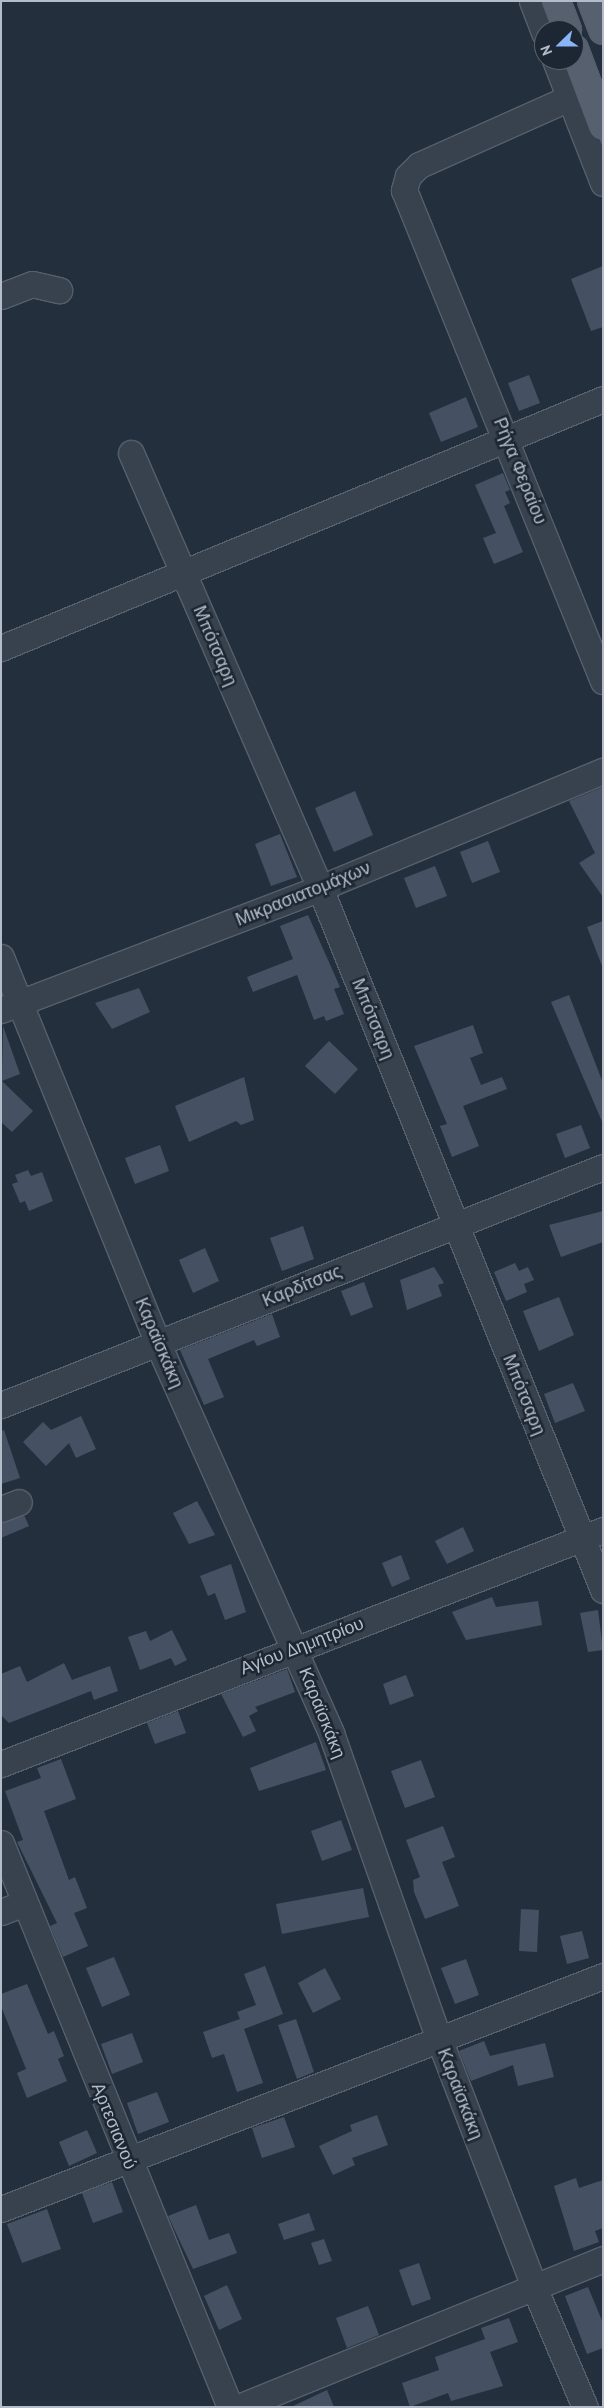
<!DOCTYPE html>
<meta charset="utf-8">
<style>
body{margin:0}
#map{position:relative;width:604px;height:2408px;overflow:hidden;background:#242f3e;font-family:"PT Sans",sans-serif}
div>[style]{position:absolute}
.building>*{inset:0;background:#455162}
.roads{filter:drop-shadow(1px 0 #565f6c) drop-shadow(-1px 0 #565f6c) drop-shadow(0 1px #565f6c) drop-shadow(0 -1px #565f6c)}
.minor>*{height:25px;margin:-12.5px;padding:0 12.5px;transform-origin:12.5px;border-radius:12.5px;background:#38414e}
.major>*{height:28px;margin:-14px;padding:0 14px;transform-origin:14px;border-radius:14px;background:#56606e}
span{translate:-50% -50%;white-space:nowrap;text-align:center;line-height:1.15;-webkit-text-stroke:5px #1d2633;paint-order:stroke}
.street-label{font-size:18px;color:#b4bcc9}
.frame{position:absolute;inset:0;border:2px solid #b4bcc9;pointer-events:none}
.north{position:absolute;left:534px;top:20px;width:50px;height:50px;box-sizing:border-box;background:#1d2633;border:1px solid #59626f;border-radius:50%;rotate:248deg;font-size:14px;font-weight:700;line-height:20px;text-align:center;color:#b4bcc9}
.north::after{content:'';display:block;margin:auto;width:18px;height:22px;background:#8ab4f8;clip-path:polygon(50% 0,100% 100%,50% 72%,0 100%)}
</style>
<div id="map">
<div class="building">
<div style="clip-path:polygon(603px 266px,603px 327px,591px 331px,571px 279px)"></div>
<div style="clip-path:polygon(529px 375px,540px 403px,519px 411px,508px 383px)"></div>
<div style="clip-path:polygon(466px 397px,478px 427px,441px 442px,429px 413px)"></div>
<div style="clip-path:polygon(503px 473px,510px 490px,505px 492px,510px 503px,504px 506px,523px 552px,494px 564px,483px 538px,496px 533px,475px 485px)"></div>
<div style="clip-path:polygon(603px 787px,603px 897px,579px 863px,595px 853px,569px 801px)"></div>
<div style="clip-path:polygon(355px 791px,373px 835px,334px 852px,315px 808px)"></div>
<div style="clip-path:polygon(280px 834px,297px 877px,271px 886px,255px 844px)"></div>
<div style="clip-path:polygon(488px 841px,500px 872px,472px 883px,460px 852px)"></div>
<div style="clip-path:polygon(435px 866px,447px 896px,416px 908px,404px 878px)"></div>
<div style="clip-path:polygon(308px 915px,340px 987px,334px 989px,344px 1014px,326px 1021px,324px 1016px,314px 1020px,297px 975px,253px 992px,247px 977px,293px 959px,280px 926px)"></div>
<div style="clip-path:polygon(603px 921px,603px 965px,602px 966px,587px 927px)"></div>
<div style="clip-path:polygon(139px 988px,150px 1012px,112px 1029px,95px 1003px)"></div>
<div style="clip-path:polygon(569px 995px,603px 1083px,603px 1124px,551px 1002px)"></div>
<div style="clip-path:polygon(473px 1025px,483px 1053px,470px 1058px,481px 1085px,502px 1077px,507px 1089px,463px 1106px,479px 1146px,452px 1157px,440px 1126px,447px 1124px,414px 1046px)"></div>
<div style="clip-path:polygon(3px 1026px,20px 1074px,2px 1081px,33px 1111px,12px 1132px,1px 1122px)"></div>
<div style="clip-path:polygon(329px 1041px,358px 1069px,335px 1094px,305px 1066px)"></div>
<div style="clip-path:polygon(244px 1077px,254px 1120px,241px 1125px,236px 1121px,189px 1142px,175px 1106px)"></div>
<div style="clip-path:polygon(581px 1125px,590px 1148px,565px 1158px,556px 1134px)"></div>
<div style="clip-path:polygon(160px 1145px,169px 1171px,135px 1184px,125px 1158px)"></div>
<div style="clip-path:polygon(28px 1170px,31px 1176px,42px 1172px,53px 1201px,29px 1211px,25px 1201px,20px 1203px,12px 1184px,18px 1182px,15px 1175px)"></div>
<div style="clip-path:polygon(603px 1211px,603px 1242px,561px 1257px,549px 1225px)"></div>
<div style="clip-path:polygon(303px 1226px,314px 1259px,282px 1271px,270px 1238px)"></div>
<div style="clip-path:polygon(205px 1248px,219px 1281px,193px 1293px,179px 1260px)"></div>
<div style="clip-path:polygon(515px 1263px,519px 1271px,528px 1267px,534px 1280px,524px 1284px,527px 1292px,506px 1301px,494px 1272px)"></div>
<div style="clip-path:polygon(434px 1267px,444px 1283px,438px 1285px,442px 1296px,407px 1310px,400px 1280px)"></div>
<div style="clip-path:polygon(364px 1282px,373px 1307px,351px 1316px,341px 1291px)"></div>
<div style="clip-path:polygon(559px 1297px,574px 1335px,539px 1351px,523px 1311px)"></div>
<div style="clip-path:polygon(272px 1314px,280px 1337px,257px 1346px,254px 1340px,208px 1359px,224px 1397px,204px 1405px,180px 1350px)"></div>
<div style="clip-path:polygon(573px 1383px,585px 1411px,555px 1423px,544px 1394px)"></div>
<div style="clip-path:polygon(81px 1416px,96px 1449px,76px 1458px,69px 1443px,46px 1466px,23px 1442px,43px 1422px,51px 1430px)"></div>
<div style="clip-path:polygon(4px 1430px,20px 1478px,1px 1484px,1px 1431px)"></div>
<div style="clip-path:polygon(197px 1501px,215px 1535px,189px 1544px,173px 1513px)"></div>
<div style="clip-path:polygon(24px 1515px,29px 1526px,1px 1538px,1px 1523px)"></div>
<div style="clip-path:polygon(463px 1527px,474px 1551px,447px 1564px,435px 1541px)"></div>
<div style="clip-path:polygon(401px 1555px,410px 1579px,392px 1587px,382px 1563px)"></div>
<div style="clip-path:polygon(231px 1564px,246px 1612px,225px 1620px,215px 1593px,208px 1596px,200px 1576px)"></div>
<div style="clip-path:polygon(492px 1597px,496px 1607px,538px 1601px,542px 1625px,466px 1640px,452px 1612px)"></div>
<div style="clip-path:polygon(598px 1610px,603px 1650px,588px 1652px,580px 1613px)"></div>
<div style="clip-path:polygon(172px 1630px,187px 1660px,175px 1666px,171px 1658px,140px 1670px,128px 1637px,146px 1631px,150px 1641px)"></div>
<div style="clip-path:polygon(64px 1663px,72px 1680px,110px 1666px,118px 1691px,94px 1700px,91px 1691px,9px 1723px,1px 1715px,1px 1674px,20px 1666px,27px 1682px)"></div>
<div style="clip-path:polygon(287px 1669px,295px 1692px,255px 1707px,258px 1711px,249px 1716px,256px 1731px,243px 1737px,221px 1694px)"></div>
<div style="clip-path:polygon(406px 1675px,414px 1696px,390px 1705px,383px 1684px)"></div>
<div style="clip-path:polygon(178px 1711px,186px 1733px,155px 1744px,147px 1723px)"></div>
<div style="clip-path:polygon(316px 1742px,326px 1770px,259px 1791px,250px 1768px)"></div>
<div style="clip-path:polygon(61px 1759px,76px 1799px,44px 1811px,69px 1880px,75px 1877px,87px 1908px,74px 1913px,88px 1946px,63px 1957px,50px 1926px,57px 1923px,17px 1842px,23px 1840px,5px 1791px,41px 1778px,37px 1768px)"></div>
<div style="clip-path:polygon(421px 1760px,435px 1797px,405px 1808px,391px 1771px)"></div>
<div style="clip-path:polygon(341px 1820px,352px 1850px,322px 1861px,311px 1831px)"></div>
<div style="clip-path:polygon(443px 1826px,455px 1857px,442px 1862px,459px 1906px,425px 1919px,414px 1892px,413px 1880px,420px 1877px,406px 1840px)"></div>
<div style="clip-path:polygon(363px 1888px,369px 1917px,282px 1934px,276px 1904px)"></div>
<div style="clip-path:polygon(521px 1909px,539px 1910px,537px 1952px,519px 1951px)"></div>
<div style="clip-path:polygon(582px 1931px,589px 1958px,567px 1964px,560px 1936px)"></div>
<div style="clip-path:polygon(114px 1957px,130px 1995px,102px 2007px,86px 1968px)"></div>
<div style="clip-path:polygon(466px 1959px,479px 1995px,455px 2004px,441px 1968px)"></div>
<div style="clip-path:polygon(265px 1966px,283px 2014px,244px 2029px,243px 2026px,263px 2083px,237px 2092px,224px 2054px,212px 2058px,203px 2032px,240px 2019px,237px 2012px,256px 2005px,244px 1974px)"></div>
<div style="clip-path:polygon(325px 1968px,341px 1999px,313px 2013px,298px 1983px)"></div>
<div style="clip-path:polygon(27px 1984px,48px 2034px,54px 2031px,64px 2056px,58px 2059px,67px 2081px,27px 2098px,17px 2073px,26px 2069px,1px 2006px,1px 1994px)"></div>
<div style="clip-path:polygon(296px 2019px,314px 2072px,297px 2079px,278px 2025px)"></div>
<div style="clip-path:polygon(132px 2033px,143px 2062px,112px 2074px,101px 2044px)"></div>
<div style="clip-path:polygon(484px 2041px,490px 2056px,545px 2043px,554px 2077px,518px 2086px,513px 2065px,471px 2081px,459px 2051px)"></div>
<div style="clip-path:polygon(157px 2092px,169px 2122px,138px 2134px,127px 2103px)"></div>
<div style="clip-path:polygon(377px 2115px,388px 2145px,352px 2158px,355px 2165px,333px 2175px,319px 2146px,352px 2131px,350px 2125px)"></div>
<div style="clip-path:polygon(284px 2117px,295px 2147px,262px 2158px,252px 2128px)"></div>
<div style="clip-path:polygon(87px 2130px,97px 2153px,69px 2166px,59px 2142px)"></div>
<div style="clip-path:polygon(576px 2178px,579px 2188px,603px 2180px,603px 2228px,595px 2231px,599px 2242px,574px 2251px,554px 2186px)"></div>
<div style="clip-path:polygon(112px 2182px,123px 2212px,93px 2223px,82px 2193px)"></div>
<div style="clip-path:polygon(196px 2205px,209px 2240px,229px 2233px,237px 2253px,193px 2269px,168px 2216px)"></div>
<div style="clip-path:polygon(47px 2209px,61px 2249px,22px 2263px,7px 2224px)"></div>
<div style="clip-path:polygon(309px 2213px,315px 2230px,284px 2240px,278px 2224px)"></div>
<div style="clip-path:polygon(324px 2239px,332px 2261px,319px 2265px,311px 2243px)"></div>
<div style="clip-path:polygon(419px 2263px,431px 2299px,412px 2306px,399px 2270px)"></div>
<div style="clip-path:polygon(227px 2285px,242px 2319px,219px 2330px,204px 2296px)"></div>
<div style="clip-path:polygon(588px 2287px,603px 2323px,603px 2348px,587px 2354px,565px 2296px)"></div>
<div style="clip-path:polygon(368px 2306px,379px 2335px,347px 2348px,336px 2318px)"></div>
<div style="clip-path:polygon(509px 2318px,518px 2342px,490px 2352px,503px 2386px,451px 2401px,448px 2393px,410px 2407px,402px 2383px,439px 2370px,435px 2357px,485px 2339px,481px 2328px)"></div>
<div style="clip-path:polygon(327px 2390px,334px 2407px,291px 2407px)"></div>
</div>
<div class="roads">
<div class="minor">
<div style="left:532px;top:1px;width:34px;rotate:69deg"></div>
<div style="left:555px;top:60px;width:132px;rotate:68.7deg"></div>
<div style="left:569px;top:98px;width:164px;rotate:155.9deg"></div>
<div style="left:419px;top:165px;width:16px;rotate:135deg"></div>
<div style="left:408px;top:176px;width:15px;rotate:106deg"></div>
<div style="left:404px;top:190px;width:530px;rotate:67.94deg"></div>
<div style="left:1px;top:296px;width:33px;rotate:-21deg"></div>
<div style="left:32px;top:284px;width:28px;rotate:13deg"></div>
<div style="left:131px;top:453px;width:474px;rotate:66.5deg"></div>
<div style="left:320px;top:888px;width:757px;rotate:68.04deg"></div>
<div style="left:1px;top:648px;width:651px;rotate:-22.47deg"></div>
<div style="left:1px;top:957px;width:418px;rotate:67.9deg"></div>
<div style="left:158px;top:1344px;width:426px;rotate:66deg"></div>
<div style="left:331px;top:1733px;width:324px;rotate:70.6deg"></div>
<div style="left:439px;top:2039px;width:266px;rotate:69deg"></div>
<div style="left:534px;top:2287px;width:130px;rotate:67deg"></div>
<div style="left:1px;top:1010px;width:342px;rotate:-20.9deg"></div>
<div style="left:320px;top:888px;width:306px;rotate:-22.5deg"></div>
<div style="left:1px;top:1405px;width:647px;rotate:-21.57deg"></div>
<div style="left:1px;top:1509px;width:19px;rotate:-21deg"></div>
<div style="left:1px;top:1764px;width:646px;rotate:-21.24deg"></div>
<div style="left:1px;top:1843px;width:609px;rotate:67.9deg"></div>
<div style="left:1px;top:1912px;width:25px;rotate:-21deg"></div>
<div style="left:1px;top:2209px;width:646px;rotate:-21.16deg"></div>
<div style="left:239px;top:2407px;width:393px;rotate:-22.1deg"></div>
</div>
<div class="major">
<div style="left:556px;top:1px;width:31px;rotate:69deg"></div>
<div style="left:592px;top:1px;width:31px;rotate:69deg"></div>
<div style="left:574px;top:49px;width:82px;rotate:69.4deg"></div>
</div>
</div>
<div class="street-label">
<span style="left:520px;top:471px;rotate:68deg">Ρήγα Φεραίου</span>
<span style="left:215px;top:646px;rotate:67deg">Μπότσαρη</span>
<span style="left:303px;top:894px;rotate:-22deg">Μικρασιατομάχων</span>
<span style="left:373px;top:1019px;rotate:68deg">Μπότσαρη</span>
<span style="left:302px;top:1286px;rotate:-22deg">Καρδίτσας</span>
<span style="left:159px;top:1343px;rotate:67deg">Καραϊσκάκη</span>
<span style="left:524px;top:1395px;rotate:68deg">Μπότσαρη</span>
<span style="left:302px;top:1646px;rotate:-21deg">Αγίου Δημητρίου</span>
<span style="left:322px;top:1713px;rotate:68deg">Καραϊσκάκη</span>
<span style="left:460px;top:2094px;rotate:69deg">Καραϊσκάκη</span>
<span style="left:114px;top:2126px;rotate:68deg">Αρτεσιανού</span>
</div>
<div class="frame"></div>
<div class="north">N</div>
</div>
